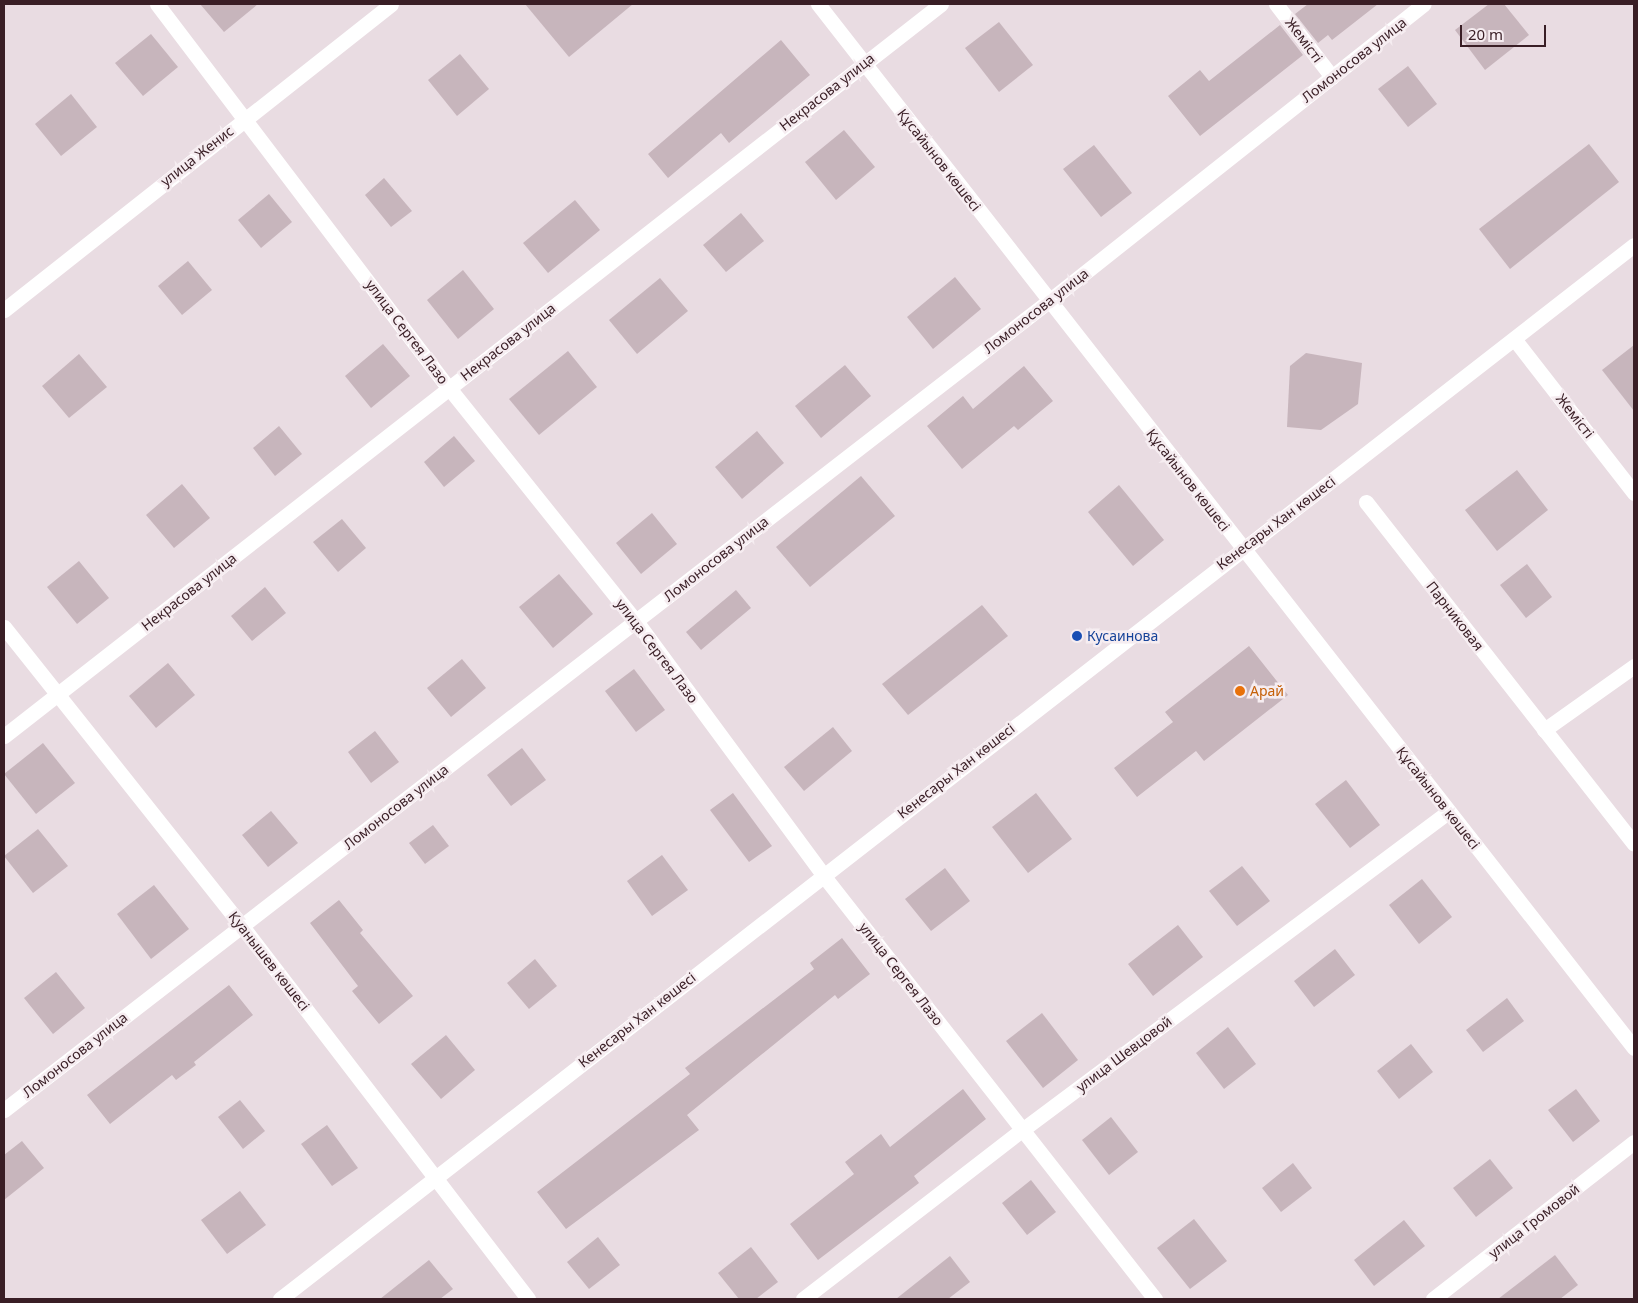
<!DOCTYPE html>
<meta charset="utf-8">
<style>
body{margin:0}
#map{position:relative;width:1638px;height:1303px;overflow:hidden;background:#e9dce2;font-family:"Noto Sans",sans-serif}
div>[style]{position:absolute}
.building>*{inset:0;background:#c7b5bc}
.lane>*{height:15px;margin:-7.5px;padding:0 7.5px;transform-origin:7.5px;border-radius:7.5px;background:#fff}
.street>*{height:15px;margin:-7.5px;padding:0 7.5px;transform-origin:7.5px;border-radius:7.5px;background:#fff}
.secondary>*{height:15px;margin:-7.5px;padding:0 7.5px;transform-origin:7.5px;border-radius:7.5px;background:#fff}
.dots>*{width:14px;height:14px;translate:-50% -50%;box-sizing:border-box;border:2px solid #f6edf1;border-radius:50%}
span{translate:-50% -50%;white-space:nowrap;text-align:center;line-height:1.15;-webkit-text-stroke:5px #f6edf1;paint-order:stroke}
.street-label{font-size:14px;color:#391e25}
.transit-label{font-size:14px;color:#164399}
.left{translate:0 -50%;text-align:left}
.food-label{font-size:14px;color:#c56008}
.frame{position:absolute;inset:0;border:5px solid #391e25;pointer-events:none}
.scale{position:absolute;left:1460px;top:25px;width:86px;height:22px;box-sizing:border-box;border:2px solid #391e25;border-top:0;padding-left:6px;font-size:15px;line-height:18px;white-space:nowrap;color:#391e25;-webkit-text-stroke:4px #f6edf1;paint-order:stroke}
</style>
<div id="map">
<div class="building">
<div style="clip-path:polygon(200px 4px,258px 4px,224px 32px)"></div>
<div style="clip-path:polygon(525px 4px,633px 4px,569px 57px)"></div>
<div style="clip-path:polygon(1308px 4px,1378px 4px,1332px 40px,1328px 35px,1318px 43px,1295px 14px)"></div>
<div style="clip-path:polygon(1489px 4px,1504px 4px,1529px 35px,1485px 70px,1455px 30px)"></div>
<div style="clip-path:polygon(999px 22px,1033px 65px,999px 92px,965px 48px)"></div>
<div style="clip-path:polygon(1280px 25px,1303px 55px,1200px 136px,1168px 96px,1200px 70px,1209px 81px)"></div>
<div style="clip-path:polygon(151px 34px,178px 67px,143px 96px,115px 63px)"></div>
<div style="clip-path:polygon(781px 40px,810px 75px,729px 143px,721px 133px,668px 178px,648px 154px)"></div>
<div style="clip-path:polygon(460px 54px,489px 89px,457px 116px,428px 80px)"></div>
<div style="clip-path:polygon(1408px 66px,1437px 104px,1408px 127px,1378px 89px)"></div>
<div style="clip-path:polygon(71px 94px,97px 127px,61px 156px,35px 124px)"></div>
<div style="clip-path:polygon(844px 130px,875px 167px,836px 200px,805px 162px)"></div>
<div style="clip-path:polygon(1589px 144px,1619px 182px,1510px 269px,1479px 229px)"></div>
<div style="clip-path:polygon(1094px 145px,1132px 193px,1101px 217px,1063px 169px)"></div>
<div style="clip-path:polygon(384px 178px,412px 211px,391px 227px,365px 195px)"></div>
<div style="clip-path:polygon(269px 194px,292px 222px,261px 248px,238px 220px)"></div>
<div style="clip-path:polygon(575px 200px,600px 230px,548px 273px,523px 243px)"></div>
<div style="clip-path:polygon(741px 213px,764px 241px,726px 272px,703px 245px)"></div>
<div style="clip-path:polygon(188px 261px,212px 290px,182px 315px,158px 286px)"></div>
<div style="clip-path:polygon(463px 270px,494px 309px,458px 339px,427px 300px)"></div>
<div style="clip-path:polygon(955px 277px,981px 309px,933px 349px,907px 317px)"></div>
<div style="clip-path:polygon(660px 278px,688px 311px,637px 354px,609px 320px)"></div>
<div style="clip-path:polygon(383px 344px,410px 376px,371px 408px,345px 376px)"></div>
<div style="clip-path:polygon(1634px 345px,1634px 411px,1602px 370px)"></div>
<div style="clip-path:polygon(568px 351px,597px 387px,539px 435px,509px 399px)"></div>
<div style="clip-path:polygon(1306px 353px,1362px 363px,1358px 404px,1321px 430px,1287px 427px,1290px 366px)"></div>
<div style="clip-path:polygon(79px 354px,107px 387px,69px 418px,42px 386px)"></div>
<div style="clip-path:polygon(845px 365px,871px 396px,821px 438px,795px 406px)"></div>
<div style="clip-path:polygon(1024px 366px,1053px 401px,1018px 430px,1014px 426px,962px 469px,927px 426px,963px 396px,973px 409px)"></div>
<div style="clip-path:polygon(279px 426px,302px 454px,275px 476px,253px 448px)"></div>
<div style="clip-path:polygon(757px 431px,784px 463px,742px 499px,715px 467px)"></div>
<div style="clip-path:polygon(454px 436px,475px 461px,444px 487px,424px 462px)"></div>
<div style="clip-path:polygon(1517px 470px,1548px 510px,1497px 551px,1465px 510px)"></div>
<div style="clip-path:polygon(861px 476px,895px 516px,810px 587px,776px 547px)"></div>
<div style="clip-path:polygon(182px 484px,210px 518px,174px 548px,146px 515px)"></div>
<div style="clip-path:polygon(1119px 485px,1164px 540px,1133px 566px,1088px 512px)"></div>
<div style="clip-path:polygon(652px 513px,677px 544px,641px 574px,616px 543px)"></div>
<div style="clip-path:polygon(342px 519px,366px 548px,338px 572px,313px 542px)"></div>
<div style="clip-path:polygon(79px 561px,109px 598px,77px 624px,47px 587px)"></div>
<div style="clip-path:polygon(1527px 564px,1552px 597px,1526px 618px,1500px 585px)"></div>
<div style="clip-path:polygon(559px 574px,593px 614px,553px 648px,519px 607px)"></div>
<div style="clip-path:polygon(265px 587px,286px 613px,252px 641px,231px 616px)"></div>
<div style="clip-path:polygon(736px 590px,751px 608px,701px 650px,686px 632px)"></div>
<div style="clip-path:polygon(982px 605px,1008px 636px,908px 715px,882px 684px)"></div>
<div style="clip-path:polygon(1249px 646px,1288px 695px,1204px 761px,1196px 751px,1137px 797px,1114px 768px,1173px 722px,1165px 712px)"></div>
<div style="clip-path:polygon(462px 659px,486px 688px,451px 717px,427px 688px)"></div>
<div style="clip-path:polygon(168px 663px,195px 695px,156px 728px,129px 696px)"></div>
<div style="clip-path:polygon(634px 669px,665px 710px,636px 732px,605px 691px)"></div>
<div style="clip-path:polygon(833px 727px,852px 751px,804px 791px,784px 767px)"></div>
<div style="clip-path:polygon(375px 731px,399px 762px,371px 783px,348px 752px)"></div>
<div style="clip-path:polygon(43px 743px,75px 783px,36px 814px,4px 774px)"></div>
<div style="clip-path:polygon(522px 748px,546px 780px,511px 806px,487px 775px)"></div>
<div style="clip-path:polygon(1346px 780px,1380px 825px,1350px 848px,1315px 804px)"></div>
<div style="clip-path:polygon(733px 793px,772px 846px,749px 862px,710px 810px)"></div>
<div style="clip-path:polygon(1036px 793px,1072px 839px,1028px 873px,992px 827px)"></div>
<div style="clip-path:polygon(271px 811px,298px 843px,268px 867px,242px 835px)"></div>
<div style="clip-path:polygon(433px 825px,449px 846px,425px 864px,409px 843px)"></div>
<div style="clip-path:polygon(38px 829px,68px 866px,33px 893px,4px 856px)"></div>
<div style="clip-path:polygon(662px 855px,688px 890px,652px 916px,627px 881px)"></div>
<div style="clip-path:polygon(1242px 866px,1270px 901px,1237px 926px,1209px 891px)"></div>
<div style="clip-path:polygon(945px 868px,970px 901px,931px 931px,905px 899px)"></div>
<div style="clip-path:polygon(1422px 879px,1452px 917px,1419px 944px,1389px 905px)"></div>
<div style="clip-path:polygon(154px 885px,189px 929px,151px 959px,117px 914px)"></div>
<div style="clip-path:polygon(339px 900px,363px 930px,360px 933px,413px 996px,379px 1024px,352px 991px,358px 986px,310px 923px)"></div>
<div style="clip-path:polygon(1178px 925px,1203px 957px,1153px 996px,1128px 964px)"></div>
<div style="clip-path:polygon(842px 938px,870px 974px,838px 999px,835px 995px,687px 1115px,699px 1130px,566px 1229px,537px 1192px,690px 1074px,685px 1068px,814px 969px,810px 963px)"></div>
<div style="clip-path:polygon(1335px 949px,1355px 975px,1314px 1007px,1294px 981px)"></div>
<div style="clip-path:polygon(535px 959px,557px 986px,529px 1009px,507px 983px)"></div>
<div style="clip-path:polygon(56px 972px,85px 1008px,53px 1034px,24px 998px)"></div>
<div style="clip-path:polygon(229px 985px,253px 1015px,194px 1062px,196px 1065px,176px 1080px,172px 1075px,110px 1124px,87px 1095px)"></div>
<div style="clip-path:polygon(1507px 998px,1524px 1021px,1483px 1052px,1466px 1030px)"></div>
<div style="clip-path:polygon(1042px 1013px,1078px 1060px,1043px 1088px,1006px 1041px)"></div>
<div style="clip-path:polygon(1228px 1027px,1256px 1064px,1224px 1089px,1196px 1053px)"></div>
<div style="clip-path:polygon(446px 1035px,475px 1070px,441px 1099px,411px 1064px)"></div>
<div style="clip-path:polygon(1411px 1044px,1433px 1072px,1399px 1099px,1377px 1071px)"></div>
<div style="clip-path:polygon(963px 1089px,986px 1119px,914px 1176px,919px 1183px,818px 1260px,790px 1224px,854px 1174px,845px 1162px,881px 1134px,890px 1147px)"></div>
<div style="clip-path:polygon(1576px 1089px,1600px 1121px,1573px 1142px,1548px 1110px)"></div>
<div style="clip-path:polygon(240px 1100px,265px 1131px,243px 1149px,218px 1117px)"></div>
<div style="clip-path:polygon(1111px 1117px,1138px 1152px,1109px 1175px,1082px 1140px)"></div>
<div style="clip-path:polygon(327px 1125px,358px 1168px,332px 1186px,301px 1144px)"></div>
<div style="clip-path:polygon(22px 1141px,44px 1168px,4px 1200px,4px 1155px)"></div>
<div style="clip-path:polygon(1490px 1159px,1513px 1188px,1476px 1217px,1453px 1188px)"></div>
<div style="clip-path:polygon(1293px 1163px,1312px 1188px,1281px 1212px,1262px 1188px)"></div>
<div style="clip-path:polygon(1031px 1180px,1056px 1212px,1027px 1235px,1002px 1203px)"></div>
<div style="clip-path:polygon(240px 1191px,266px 1225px,227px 1254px,201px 1220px)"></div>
<div style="clip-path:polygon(1194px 1219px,1227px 1261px,1190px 1289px,1157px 1248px)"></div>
<div style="clip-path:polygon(1404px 1220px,1425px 1246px,1374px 1286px,1354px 1260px)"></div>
<div style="clip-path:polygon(598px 1237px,620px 1265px,589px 1289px,567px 1262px)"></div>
<div style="clip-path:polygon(751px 1247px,778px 1282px,756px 1299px,739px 1299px,718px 1273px)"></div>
<div style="clip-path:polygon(1555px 1255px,1578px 1285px,1560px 1299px,1498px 1299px)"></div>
<div style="clip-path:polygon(950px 1256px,970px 1282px,948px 1299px,896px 1299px)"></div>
<div style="clip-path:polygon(429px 1260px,453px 1289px,440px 1299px,380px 1299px)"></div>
</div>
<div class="lane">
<div style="left:1276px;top:4px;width:92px;rotate:52.5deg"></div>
</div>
<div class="street">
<div style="left:157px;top:4px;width:482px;rotate:52.8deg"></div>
<div style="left:449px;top:388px;width:299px;rotate:51.3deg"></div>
<div style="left:636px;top:621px;width:315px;rotate:53.6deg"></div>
<div style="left:823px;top:875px;width:539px;rotate:51.94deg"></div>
<div style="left:818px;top:4px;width:1325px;rotate:51.99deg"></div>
<div style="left:4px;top:310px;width:493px;rotate:-38.3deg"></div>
<div style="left:1515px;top:340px;width:194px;rotate:52.1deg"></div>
<div style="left:1366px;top:502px;width:434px;rotate:51.9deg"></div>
<div style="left:1544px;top:730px;width:110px;rotate:-35.4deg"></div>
<div style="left:4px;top:736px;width:1189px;rotate:-38deg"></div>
<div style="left:4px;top:1110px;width:1322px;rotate:-37.75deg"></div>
<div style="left:1049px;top:301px;width:478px;rotate:-38.4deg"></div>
<div style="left:803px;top:1299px;width:277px;rotate:-37.7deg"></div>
<div style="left:1022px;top:1130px;width:532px;rotate:-36.74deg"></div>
<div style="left:1433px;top:1299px;width:255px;rotate:-38deg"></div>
</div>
<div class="secondary">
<div style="left:4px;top:627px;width:382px;rotate:51.5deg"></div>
<div style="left:242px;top:926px;width:470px;rotate:52.5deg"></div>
<div style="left:280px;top:1299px;width:1716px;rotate:-37.9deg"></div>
</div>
<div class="dots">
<div style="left:1077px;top:636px;background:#1a4fb4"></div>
<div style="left:1240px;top:691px;background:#e8710a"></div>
</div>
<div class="street-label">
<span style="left:1304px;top:40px;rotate:53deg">Жемісті</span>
<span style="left:1354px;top:60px;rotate:-38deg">Ломоносова улица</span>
<span style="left:827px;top:92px;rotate:-38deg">Некрасова улица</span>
<span style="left:197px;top:156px;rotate:-38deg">улица Женис</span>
<span style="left:939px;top:160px;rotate:52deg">Құсайынов көшесі</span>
<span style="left:1036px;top:311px;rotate:-38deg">Ломоносова улица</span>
<span style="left:407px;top:332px;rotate:53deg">улица Сергея Лазо</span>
<span style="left:508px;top:342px;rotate:-38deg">Некрасова улица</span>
<span style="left:1575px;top:416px;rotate:52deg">Жемісті</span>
<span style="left:1188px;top:480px;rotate:52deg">Құсайынов көшесі</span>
<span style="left:1276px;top:523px;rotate:-37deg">Кенесары Хан көшесі</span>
<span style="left:716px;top:559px;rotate:-38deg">Ломоносова улица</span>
<span style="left:189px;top:592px;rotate:-38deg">Некрасова улица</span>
<span style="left:1455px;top:616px;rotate:52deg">Парниковая</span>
<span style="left:657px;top:651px;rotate:53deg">улица Сергея Лазо</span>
<span style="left:956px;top:771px;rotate:-38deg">Кенесары Хан көшесі</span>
<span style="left:1438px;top:798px;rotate:52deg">Құсайынов көшесі</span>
<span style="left:396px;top:807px;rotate:-38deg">Ломоносова улица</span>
<span style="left:269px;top:961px;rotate:52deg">Қуанышев көшесі</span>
<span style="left:901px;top:974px;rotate:52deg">улица Сергея Лазо</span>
<span style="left:637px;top:1020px;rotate:-38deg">Кенесары Хан көшесі</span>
<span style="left:1124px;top:1054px;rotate:-37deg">улица Шевцовой</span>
<span style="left:75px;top:1055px;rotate:-38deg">Ломоносова улица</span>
<span style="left:1534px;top:1221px;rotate:-38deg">улица Громовой</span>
</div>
<div class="transit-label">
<span class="left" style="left:1087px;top:636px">Кусаинова</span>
</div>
<div class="food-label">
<span class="left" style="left:1250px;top:691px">Арай</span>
</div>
<div class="frame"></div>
<div class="scale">20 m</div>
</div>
